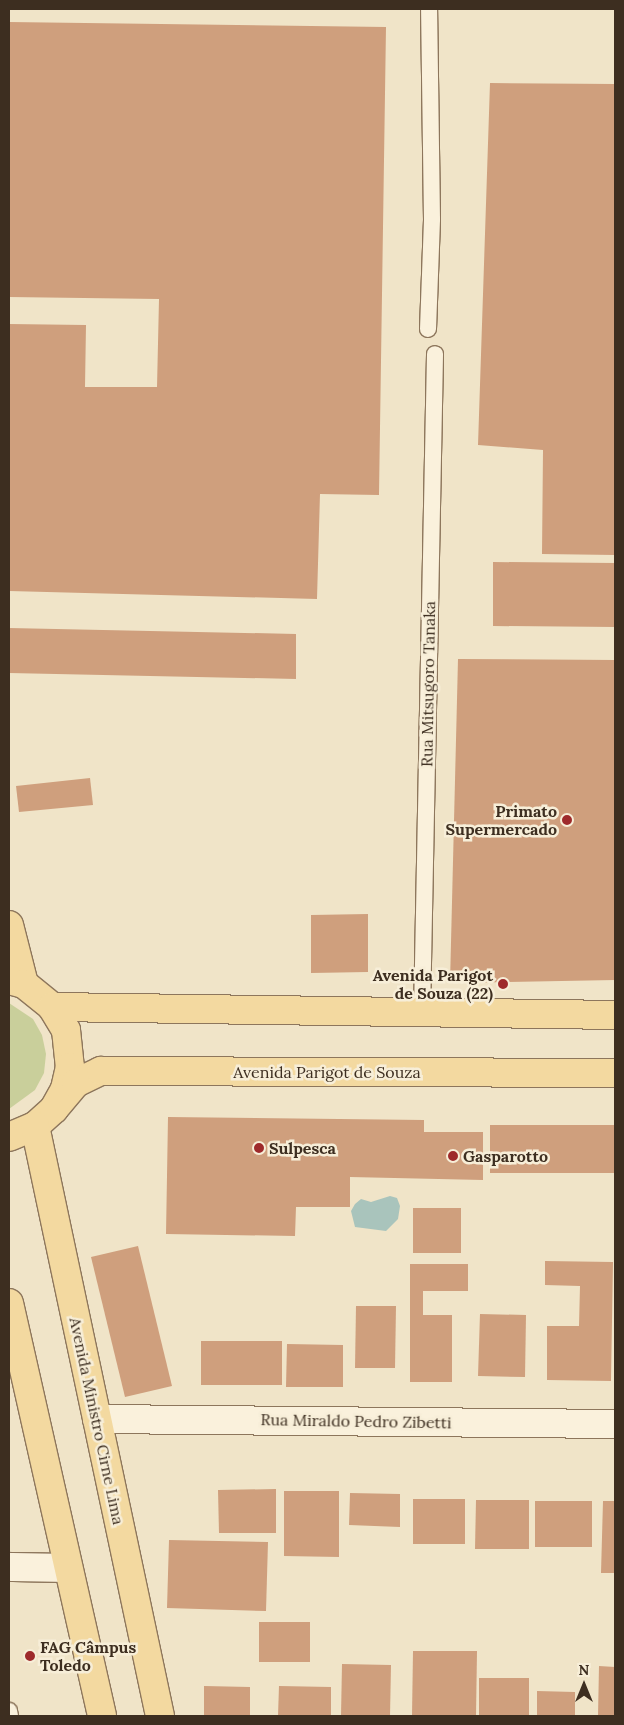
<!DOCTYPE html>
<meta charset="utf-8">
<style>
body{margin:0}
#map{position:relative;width:624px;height:1725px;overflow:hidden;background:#f0e4c8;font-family:Lora,serif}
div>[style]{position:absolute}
.green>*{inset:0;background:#c9cf9b}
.water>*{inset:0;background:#a9c4bc}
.building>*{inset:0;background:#cf9f7d}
.roads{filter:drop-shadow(1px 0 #8d765c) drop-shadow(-1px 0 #8d765c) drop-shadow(0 1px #8d765c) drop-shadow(0 -1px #8d765c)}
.service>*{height:16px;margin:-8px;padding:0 8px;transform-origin:8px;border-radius:8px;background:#faf1dc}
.minor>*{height:28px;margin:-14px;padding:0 14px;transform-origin:14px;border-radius:14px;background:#faf1dc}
.primary>*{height:28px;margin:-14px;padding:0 14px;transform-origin:14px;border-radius:14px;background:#f3d9a0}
.dots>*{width:14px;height:14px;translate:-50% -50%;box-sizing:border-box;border:2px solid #f7eed8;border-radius:50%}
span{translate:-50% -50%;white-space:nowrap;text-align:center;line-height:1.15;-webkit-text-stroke:5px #f7eed8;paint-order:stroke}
.street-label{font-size:16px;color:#3d2e20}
.poi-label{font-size:16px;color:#3d2e20;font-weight:700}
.right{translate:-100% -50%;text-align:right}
.left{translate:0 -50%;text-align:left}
.frame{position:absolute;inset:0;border:10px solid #3d2e20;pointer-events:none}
.north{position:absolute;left:559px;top:1660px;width:50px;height:50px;-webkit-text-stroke:4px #f7eed8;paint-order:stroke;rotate:0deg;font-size:14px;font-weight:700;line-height:20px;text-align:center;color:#3d2e20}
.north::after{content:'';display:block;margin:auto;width:18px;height:22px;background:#3d2e20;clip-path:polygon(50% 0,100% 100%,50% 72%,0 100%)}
</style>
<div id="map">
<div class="green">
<div style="clip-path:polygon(9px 1003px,33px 1019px,42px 1035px,46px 1054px,44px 1073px,35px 1090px,9px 1109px)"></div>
</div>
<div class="water">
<div style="clip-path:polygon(390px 1196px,397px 1198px,400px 1206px,398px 1219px,386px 1231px,355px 1227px,351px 1211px,355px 1204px,361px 1199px,371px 1202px)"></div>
</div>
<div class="building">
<div style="clip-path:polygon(9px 22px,386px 27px,379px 495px,320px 494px,317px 599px,9px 591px,9px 324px,86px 325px,85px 387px,157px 387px,159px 299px,9px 297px)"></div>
<div style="clip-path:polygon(490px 83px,615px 84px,615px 555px,542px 554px,543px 450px,478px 445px)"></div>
<div style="clip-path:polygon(493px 562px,615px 563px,615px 627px,493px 626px)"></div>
<div style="clip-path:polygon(9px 628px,296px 634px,296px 679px,9px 673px)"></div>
<div style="clip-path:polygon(458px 659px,615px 660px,615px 980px,450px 983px)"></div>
<div style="clip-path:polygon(90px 778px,93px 805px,19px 812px,16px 786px)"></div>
<div style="clip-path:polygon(368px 914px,368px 972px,311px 973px,311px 915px)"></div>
<div style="clip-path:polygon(168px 1117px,424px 1120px,424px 1132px,483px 1132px,483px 1180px,350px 1177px,350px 1207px,296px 1207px,295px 1236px,166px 1234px)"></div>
<div style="clip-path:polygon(490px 1125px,615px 1125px,615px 1173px,490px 1173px)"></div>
<div style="clip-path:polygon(413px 1208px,461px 1208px,461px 1253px,413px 1253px)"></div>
<div style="clip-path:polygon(138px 1246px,172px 1386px,125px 1397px,91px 1257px)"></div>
<div style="clip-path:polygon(545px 1261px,613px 1262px,611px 1381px,547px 1380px,547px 1326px,579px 1326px,580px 1286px,545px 1285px)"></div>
<div style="clip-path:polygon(410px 1264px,468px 1264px,468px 1291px,423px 1291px,423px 1315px,452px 1315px,452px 1382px,410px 1382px)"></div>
<div style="clip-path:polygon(356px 1306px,396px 1306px,395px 1368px,355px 1368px)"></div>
<div style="clip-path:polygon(480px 1314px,526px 1315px,525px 1377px,478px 1376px)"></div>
<div style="clip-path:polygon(201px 1341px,282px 1341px,282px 1385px,201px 1385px)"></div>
<div style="clip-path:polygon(287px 1344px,343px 1345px,343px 1387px,286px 1387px)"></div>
<div style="clip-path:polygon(276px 1489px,276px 1533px,219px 1533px,218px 1490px)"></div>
<div style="clip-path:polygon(284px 1491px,339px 1491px,339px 1557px,284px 1556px)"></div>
<div style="clip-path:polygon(350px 1493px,400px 1494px,400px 1527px,349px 1525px)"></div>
<div style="clip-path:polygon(413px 1499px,465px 1499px,465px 1544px,413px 1544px)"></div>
<div style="clip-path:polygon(476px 1500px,529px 1500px,529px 1549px,475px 1549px)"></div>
<div style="clip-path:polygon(535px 1501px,592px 1501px,592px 1547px,535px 1547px)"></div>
<div style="clip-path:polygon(603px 1501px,615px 1501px,615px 1573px,601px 1573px)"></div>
<div style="clip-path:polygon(169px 1540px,268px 1542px,266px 1611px,167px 1608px)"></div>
<div style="clip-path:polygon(259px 1622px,310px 1622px,310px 1662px,259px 1662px)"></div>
<div style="clip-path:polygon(413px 1651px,477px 1651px,476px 1716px,412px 1716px)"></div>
<div style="clip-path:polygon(342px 1664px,391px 1665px,390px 1716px,341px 1716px)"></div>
<div style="clip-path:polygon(599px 1666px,615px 1667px,615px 1716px,598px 1716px)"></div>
<div style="clip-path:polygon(479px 1678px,529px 1678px,529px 1716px,479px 1716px)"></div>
<div style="clip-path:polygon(204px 1686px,250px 1687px,250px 1716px,204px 1716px)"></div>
<div style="clip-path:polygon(279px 1686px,331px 1687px,331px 1716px,278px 1716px)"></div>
<div style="clip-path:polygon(537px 1691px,575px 1692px,575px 1716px,537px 1716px)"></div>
</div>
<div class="roads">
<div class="service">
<div style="left:428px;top:329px;width:110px;rotate:-87.9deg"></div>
<div style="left:432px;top:219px;width:210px;rotate:-90.8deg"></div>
<div style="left:422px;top:1014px;width:660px;rotate:-88.87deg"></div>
<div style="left:9px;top:1711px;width:5px;rotate:79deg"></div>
</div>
<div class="minor">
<div style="left:97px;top:1419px;width:518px;rotate:0.55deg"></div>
<div style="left:9px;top:1567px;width:59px;rotate:1deg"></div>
</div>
<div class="primary">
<div style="left:9px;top:925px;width:61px;rotate:75.7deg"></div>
<div style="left:9px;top:980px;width:16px;rotate:15deg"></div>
<div style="left:24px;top:984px;width:36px;rotate:39deg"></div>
<div style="left:52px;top:1007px;width:27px;rotate:59deg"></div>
<div style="left:66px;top:1030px;width:37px;rotate:84deg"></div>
<div style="left:70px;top:1067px;width:23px;rotate:103deg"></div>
<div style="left:65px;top:1089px;width:23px;rotate:119deg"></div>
<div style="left:54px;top:1109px;width:25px;rotate:138deg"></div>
<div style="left:35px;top:1126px;width:28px;rotate:157deg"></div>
<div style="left:52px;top:1007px;width:563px;rotate:0.81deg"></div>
<div style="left:54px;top:1109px;width:34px;rotate:-50deg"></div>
<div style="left:76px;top:1083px;width:28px;rotate:-26deg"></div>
<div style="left:101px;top:1071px;width:514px;rotate:0.22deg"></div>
<div style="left:35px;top:1126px;width:603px;rotate:78.04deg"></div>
<div style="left:9px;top:1303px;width:423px;rotate:77.3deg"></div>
</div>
</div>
<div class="dots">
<div style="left:567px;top:820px;background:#9e2a2b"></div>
<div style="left:503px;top:984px;background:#9e2a2b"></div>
<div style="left:259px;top:1148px;background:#9e2a2b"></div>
<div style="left:453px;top:1156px;background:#9e2a2b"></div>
<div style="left:30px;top:1656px;background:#9e2a2b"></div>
</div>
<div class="street-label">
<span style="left:428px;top:684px;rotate:-89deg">Rua Mitsugoro Tanaka</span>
<span style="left:327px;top:1072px">Avenida Parigot de Souza</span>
<span style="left:97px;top:1421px;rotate:78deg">Avenida Ministro Cirne Lima</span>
<span style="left:356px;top:1421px;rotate:1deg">Rua Miraldo Pedro Zibetti</span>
</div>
<div class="poi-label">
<span class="right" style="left:557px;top:820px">Primato<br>Supermercado</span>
<span class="right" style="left:493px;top:984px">Avenida Parigot<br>de Souza (22)</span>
<span class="left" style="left:269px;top:1148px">Sulpesca</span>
<span class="left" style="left:463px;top:1156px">Gasparotto</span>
<span class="left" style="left:40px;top:1656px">FAG Câmpus<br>Toledo</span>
</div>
<div class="frame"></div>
<div class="north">N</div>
</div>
